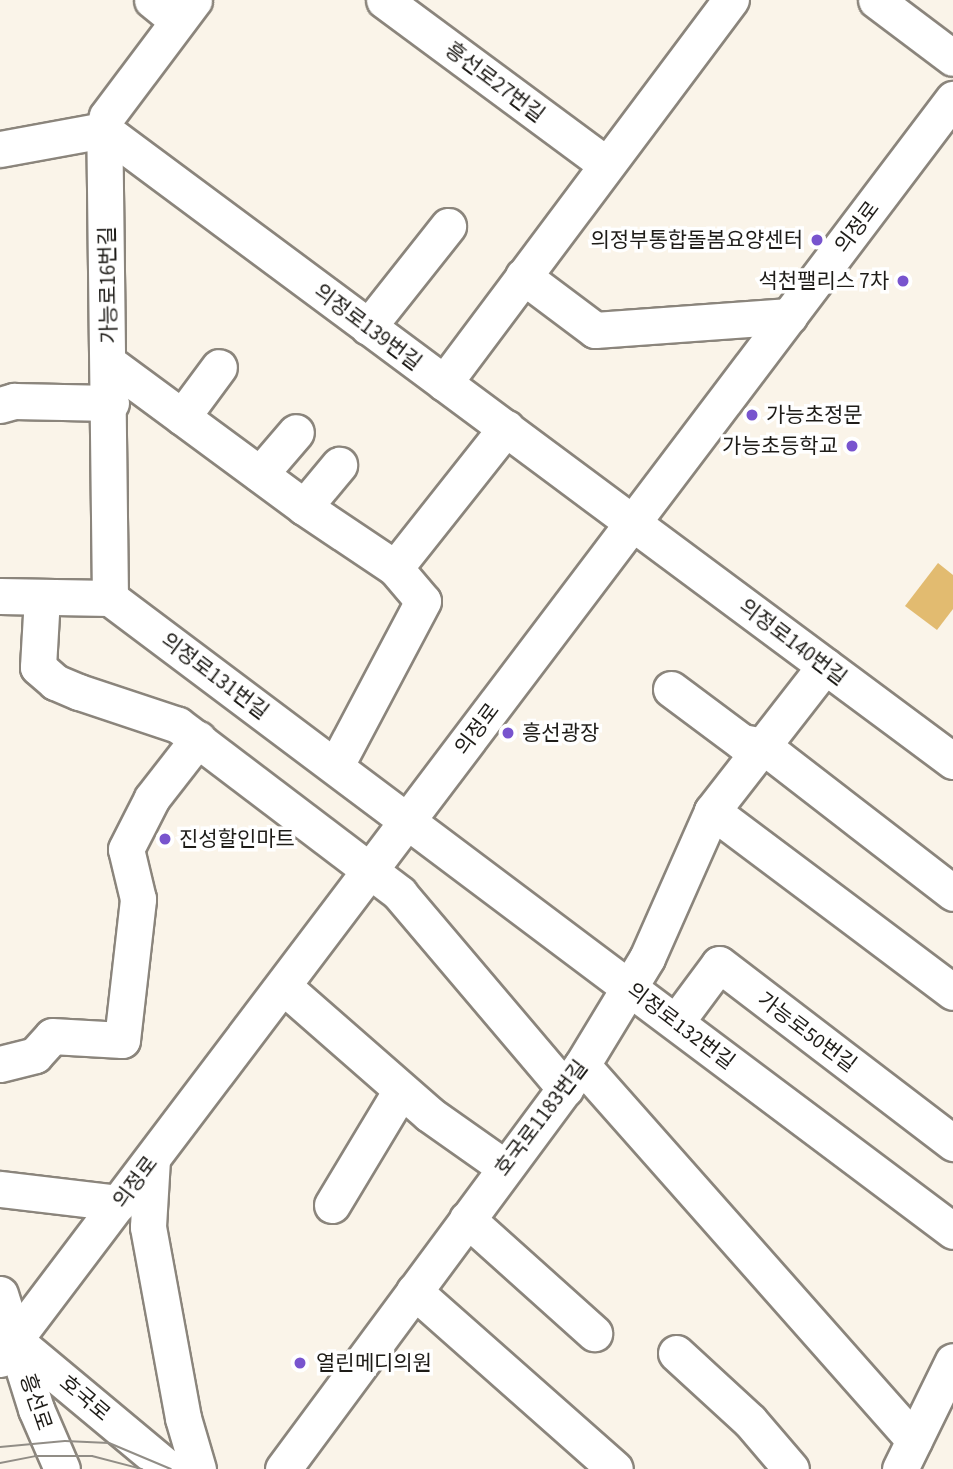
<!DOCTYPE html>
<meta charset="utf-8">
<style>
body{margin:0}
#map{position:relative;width:953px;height:1469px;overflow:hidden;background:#faf4e9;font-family:"Source Sans 3","Noto Sans KR",sans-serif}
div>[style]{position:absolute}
.green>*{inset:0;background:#e2bb70}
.roads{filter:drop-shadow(2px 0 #8b857c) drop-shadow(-2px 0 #8b857c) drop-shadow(0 2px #8b857c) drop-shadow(0 -2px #8b857c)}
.minor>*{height:35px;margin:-17.5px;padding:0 17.5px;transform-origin:17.5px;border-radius:17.5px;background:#fff}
.tram>*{height:2px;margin:-1px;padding:0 1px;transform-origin:1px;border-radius:1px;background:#918d86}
.dots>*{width:19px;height:19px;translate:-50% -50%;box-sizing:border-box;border:4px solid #fff;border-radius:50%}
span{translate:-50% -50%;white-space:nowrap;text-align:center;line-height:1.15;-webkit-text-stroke:7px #fff;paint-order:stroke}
.street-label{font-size:21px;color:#1e1c18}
.poi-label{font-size:21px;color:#1e1c18}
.right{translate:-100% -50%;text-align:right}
.left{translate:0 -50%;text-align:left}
</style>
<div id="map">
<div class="green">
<div style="clip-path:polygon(938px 563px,953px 575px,953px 609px,937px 630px,905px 606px)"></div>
</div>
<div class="roads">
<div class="minor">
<div style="left:152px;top:0;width:33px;rotate:39deg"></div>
<div style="left:384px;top:0;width:276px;rotate:36.5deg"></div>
<div style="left:876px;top:0;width:96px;rotate:37deg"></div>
<div style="left:0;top:149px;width:106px;rotate:-10.4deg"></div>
<div style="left:104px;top:130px;width:1058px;rotate:36.62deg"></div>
<div style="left:523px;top:276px;width:90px;rotate:36.9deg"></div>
<div style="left:595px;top:330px;width:195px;rotate:-4.1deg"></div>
<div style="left:368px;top:327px;width:129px;rotate:-51.6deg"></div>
<div style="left:109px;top:363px;width:242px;rotate:36.4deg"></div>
<div style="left:304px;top:507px;width:110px;rotate:33.8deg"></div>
<div style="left:395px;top:568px;width:43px;rotate:49.7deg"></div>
<div style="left:423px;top:601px;width:186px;rotate:117.9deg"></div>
<div style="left:444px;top:383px;width:479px;rotate:-53.2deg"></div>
<div style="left:0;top:405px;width:15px;rotate:-16deg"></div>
<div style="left:14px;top:401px;width:97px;rotate:1.2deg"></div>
<div style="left:182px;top:417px;width:62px;rotate:-53.5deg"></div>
<div style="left:260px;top:474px;width:55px;rotate:-49.4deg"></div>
<div style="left:304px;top:507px;width:55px;rotate:-50.2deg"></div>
<div style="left:395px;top:568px;width:179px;rotate:-51.6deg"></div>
<div style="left:0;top:596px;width:110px;rotate:1deg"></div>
<div style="left:110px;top:598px;width:1054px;rotate:36.9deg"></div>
<div style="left:42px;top:597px;width:70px;rotate:93.3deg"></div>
<div style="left:38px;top:667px;width:23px;rotate:41deg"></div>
<div style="left:55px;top:682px;width:26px;rotate:23deg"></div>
<div style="left:79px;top:692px;width:104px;rotate:18.4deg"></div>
<div style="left:178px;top:725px;width:278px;rotate:37.2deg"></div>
<div style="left:399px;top:893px;width:257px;rotate:49.7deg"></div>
<div style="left:110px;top:598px;width:468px;rotate:-90.7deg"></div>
<div style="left:104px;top:130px;width:14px;rotate:-78deg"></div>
<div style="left:107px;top:116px;width:145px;rotate:-53.1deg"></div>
<div style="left:671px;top:689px;width:89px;rotate:36.7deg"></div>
<div style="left:742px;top:742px;width:21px;rotate:11deg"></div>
<div style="left:763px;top:746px;width:240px;rotate:37.7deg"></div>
<div style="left:712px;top:811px;width:301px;rotate:36.9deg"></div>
<div style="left:283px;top:986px;width:194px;rotate:41.2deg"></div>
<div style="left:429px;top:1114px;width:92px;rotate:35.2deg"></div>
<div style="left:676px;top:1022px;width:72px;rotate:-53.4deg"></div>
<div style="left:719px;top:964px;width:295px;rotate:37.4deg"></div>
<div style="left:0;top:1064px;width:36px;rotate:-14deg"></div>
<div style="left:35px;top:1055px;width:25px;rotate:-48deg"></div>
<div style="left:52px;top:1036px;width:70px;rotate:3.3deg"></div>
<div style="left:122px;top:1040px;width:142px;rotate:-83.5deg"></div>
<div style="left:138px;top:899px;width:51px;rotate:-103.5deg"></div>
<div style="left:126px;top:849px;width:57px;rotate:-63deg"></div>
<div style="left:152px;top:798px;width:75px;rotate:-52.1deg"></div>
<div style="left:582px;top:1065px;width:501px;rotate:48.48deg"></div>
<div style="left:152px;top:1159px;width:68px;rotate:93.4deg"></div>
<div style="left:148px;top:1227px;width:194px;rotate:79.6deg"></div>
<div style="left:183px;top:1418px;width:53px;rotate:73.6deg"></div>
<div style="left:0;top:1189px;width:120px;rotate:6.7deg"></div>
<div style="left:332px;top:1205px;width:134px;rotate:-59deg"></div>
<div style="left:467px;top:1219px;width:171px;rotate:41.9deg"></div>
<div style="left:414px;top:1291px;width:268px;rotate:41.5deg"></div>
<div style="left:0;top:1294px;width:121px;rotate:72.6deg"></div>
<div style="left:36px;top:1409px;width:65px;rotate:66.6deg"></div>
<div style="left:0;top:1328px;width:220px;rotate:39.8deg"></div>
<div style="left:676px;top:1353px;width:100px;rotate:42.6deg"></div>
<div style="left:750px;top:1421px;width:63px;rotate:49.5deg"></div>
<div style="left:0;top:1359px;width:1580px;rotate:-52.9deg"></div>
<div style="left:283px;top:1469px;width:503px;rotate:-53.49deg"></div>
<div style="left:582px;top:1065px;width:125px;rotate:-58.7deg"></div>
<div style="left:647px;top:958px;width:161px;rotate:-66.1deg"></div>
<div style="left:712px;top:811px;width:184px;rotate:-52.1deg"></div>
<div style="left:900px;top:1469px;width:120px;rotate:-63.9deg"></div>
</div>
</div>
<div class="tram">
<div style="left:0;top:1447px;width:65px;rotate:-5.3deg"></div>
<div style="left:65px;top:1441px;width:44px;rotate:2.6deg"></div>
<div style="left:109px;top:1443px;width:67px;rotate:22.8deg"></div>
<div style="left:0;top:1463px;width:36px;rotate:-11deg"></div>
<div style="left:35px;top:1456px;width:57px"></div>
<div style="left:92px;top:1456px;width:52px;rotate:14.6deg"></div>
</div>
<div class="dots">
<div style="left:817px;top:240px;background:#7854ce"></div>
<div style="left:903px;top:281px;background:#7854ce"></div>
<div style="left:752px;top:415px;background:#7854ce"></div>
<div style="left:852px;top:446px;background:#7854ce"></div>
<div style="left:508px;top:733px;background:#7854ce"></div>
<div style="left:165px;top:839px;background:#7854ce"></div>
<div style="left:300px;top:1363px;background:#7854ce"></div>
</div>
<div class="street-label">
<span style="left:495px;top:82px;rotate:37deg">흥선로27번길</span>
<span style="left:857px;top:227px;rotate:-53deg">의정로</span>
<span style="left:108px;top:285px;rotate:-91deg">가능로16번길</span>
<span style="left:368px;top:327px;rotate:37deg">의정로139번길</span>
<span style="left:793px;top:642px;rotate:37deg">의정로140번길</span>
<span style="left:215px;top:676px;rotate:37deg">의정로131번길</span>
<span style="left:477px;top:729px;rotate:-53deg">의정로</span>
<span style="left:681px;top:1026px;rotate:37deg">의정로132번길</span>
<span style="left:807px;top:1032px;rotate:37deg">가능로50번길</span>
<span style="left:541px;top:1118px;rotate:-53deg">호국로1183번길</span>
<span style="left:135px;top:1182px;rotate:-53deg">의정로</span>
<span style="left:85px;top:1398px;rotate:40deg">호국로</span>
<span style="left:36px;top:1402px;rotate:71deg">흥선로</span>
</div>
<div class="poi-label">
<span class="right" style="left:803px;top:240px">의정부통합돌봄요양센터</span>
<span class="right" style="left:889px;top:281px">석천팰리스 7차</span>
<span class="left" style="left:766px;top:415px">가능초정문</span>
<span class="right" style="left:838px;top:446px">가능초등학교</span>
<span class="left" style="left:522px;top:733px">흥선광장</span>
<span class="left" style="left:179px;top:839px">진성할인마트</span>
<span class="left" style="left:316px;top:1363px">열린메디의원</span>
</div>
</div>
